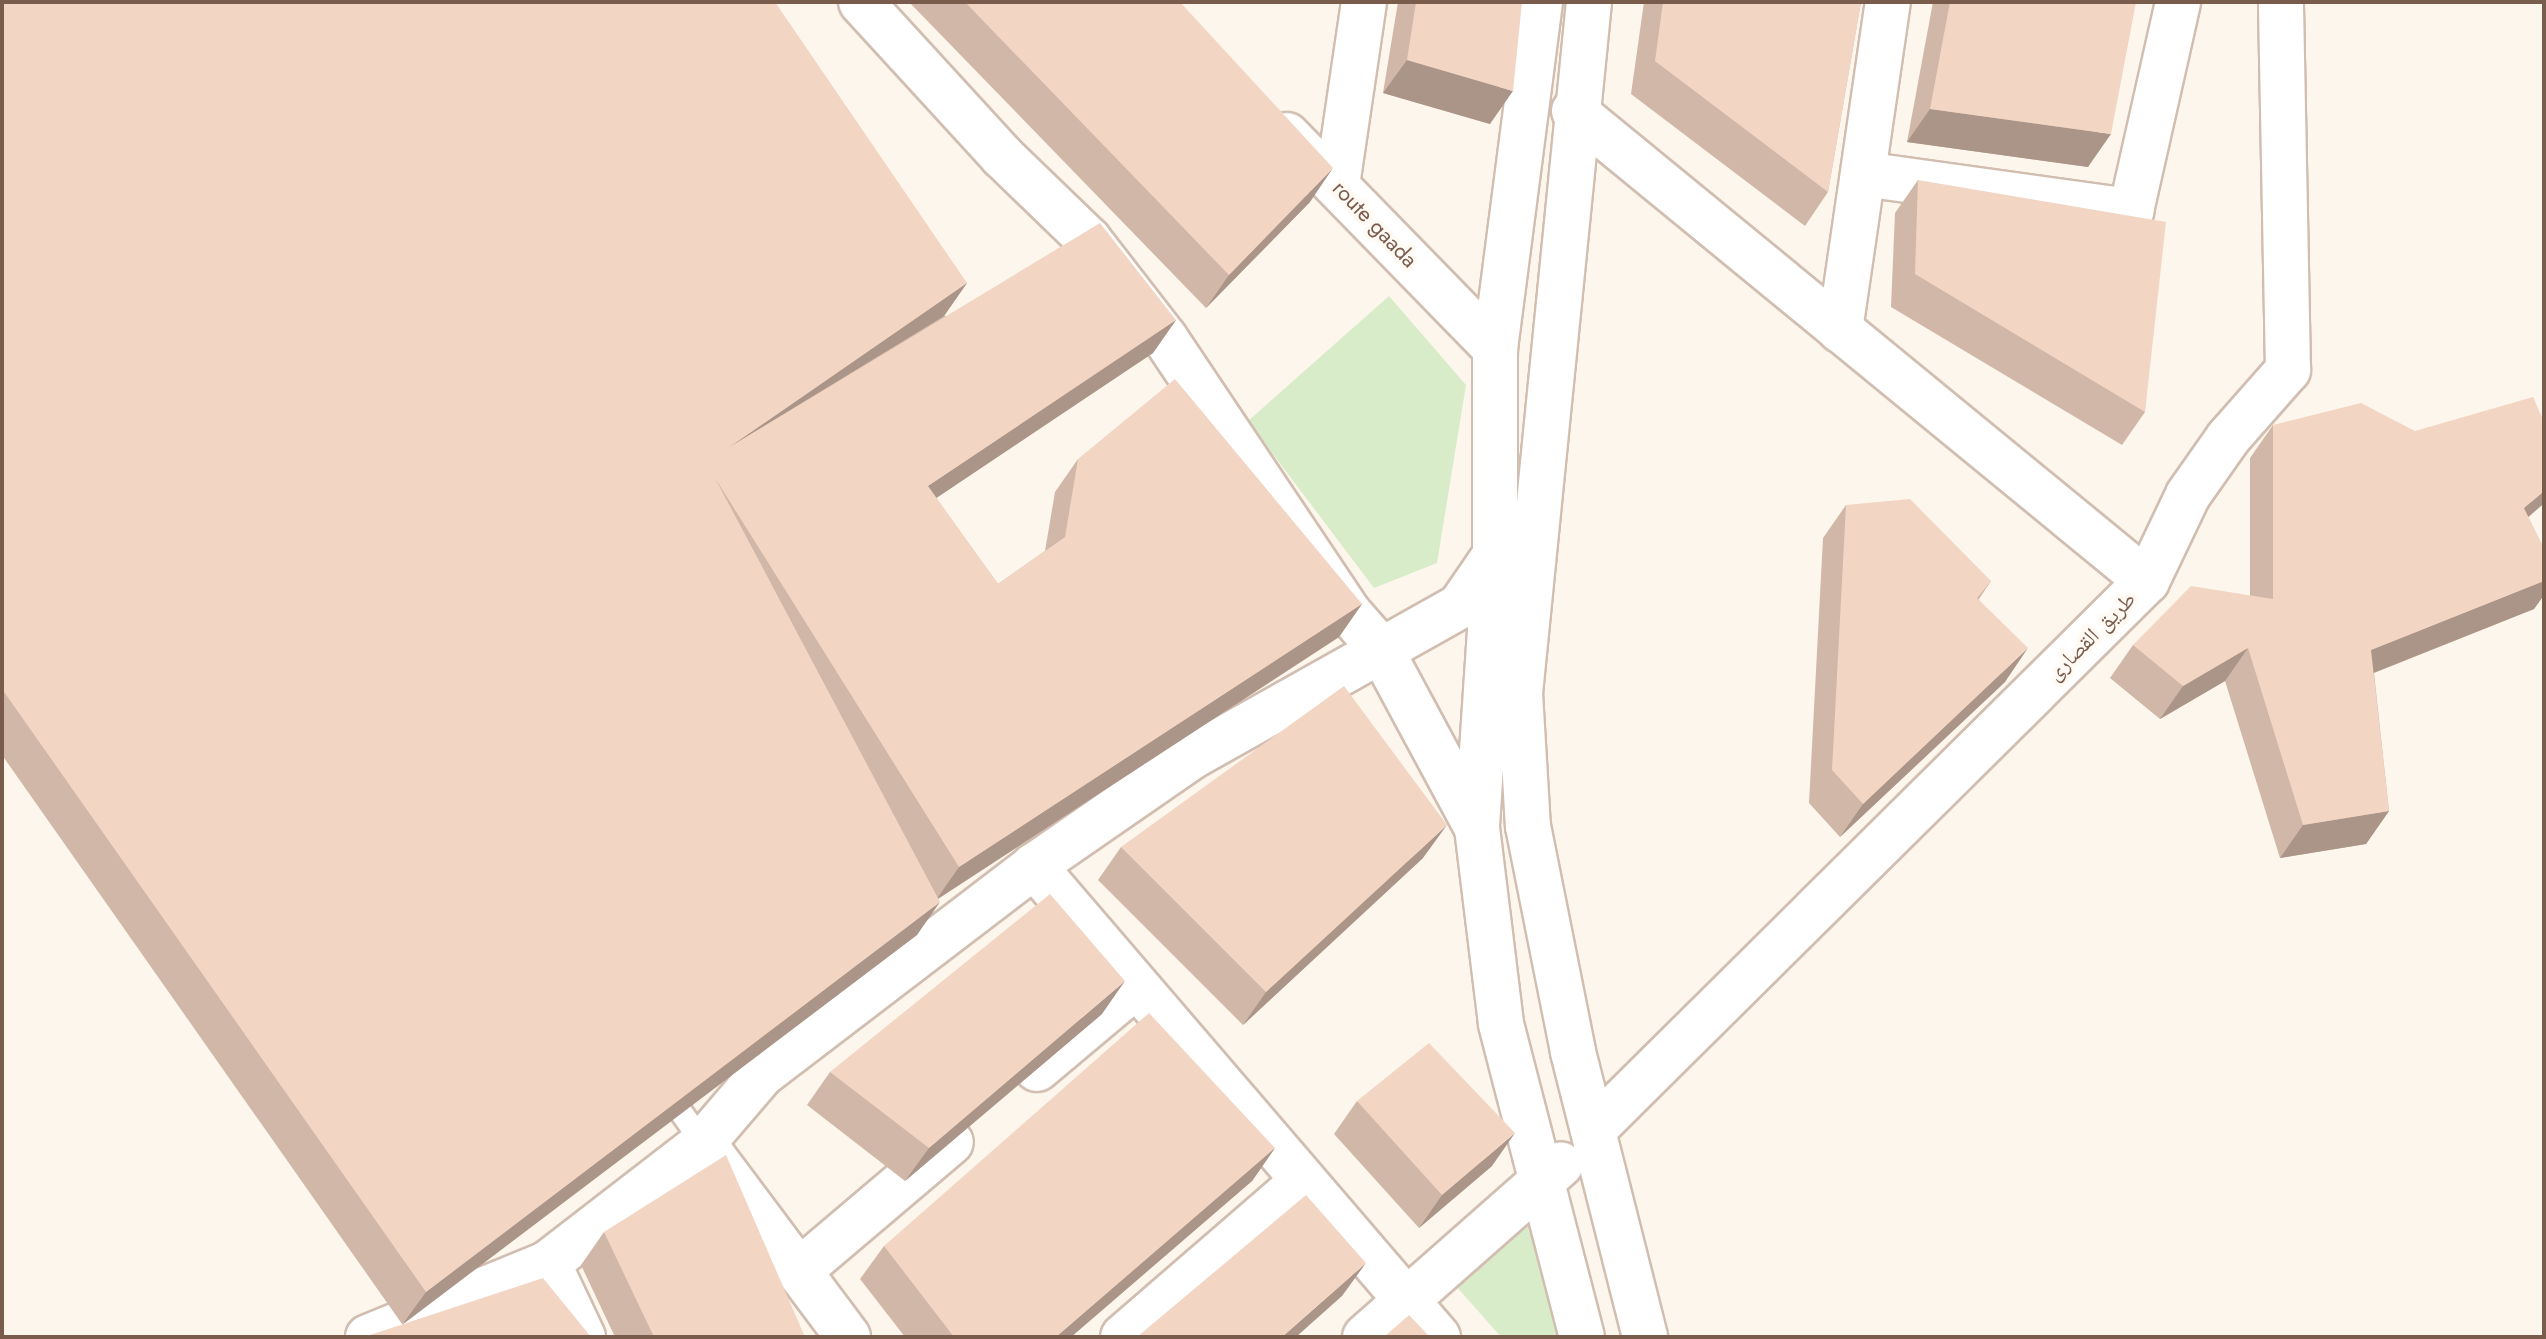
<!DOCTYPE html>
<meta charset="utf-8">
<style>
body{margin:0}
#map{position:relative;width:2546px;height:1339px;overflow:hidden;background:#fdf6ec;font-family:Jost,"Noto Naskh Arabic",sans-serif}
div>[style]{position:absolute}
.green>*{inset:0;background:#d8ecc9}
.roads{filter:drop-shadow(2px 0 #d1beb0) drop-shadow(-2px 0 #d1beb0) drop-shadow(0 2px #d1beb0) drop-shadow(0 -2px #d1beb0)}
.lane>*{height:22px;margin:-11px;padding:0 11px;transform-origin:11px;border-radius:11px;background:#fff}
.street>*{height:44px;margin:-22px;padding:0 22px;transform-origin:22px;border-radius:22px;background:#fff}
.secondary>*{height:44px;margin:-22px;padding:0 22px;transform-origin:22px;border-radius:22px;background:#fff}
.wall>*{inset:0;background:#d1b7a8}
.shaded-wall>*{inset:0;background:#aa9588}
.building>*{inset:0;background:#f3d5c3}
span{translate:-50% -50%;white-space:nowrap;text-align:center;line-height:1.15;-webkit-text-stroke:8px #fffaf3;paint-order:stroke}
.street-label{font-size:22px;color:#7a5c4d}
.frame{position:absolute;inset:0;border:4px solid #7a5c4d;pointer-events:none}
</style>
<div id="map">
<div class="green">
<div style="clip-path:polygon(1389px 296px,1466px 385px,1437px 563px,1374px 588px,1248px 421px)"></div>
<div style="clip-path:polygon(1549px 1209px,1571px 1337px,1501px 1337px,1456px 1286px)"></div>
</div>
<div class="roads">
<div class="lane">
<div style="left:664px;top:1088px;width:67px;rotate:54.7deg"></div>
</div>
<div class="street">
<div style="left:861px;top:2px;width:209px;rotate:47.5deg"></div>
<div style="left:1002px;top:156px;width:121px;rotate:44deg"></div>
<div style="left:1089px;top:240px;width:124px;rotate:52.2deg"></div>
<div style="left:1165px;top:338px;width:332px;rotate:56.2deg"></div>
<div style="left:1350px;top:614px;width:45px;rotate:48.6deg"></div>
<div style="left:1380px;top:648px;width:204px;rotate:61.7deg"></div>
<div style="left:1574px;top:111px;width:741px;rotate:39.36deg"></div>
<div style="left:1287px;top:135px;width:298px;rotate:45.7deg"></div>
<div style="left:1863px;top:174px;width:271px;rotate:7.9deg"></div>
<div style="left:2131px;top:211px;width:214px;rotate:-77.3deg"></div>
<div style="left:1337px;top:185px;width:185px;rotate:-81.6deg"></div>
<div style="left:1840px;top:330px;width:331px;rotate:-81.7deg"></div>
<div style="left:1037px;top:1069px;width:129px;rotate:-40deg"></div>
<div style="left:1593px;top:1130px;width:780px;rotate:-44.74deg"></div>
<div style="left:2147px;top:581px;width:95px;rotate:-64.5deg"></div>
<div style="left:2188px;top:495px;width:70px;rotate:-54.9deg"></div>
<div style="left:2228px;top:438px;width:91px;rotate:-48.6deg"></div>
<div style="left:2288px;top:370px;width:368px;rotate:-91.1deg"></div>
<div style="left:709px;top:1151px;width:232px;rotate:53.2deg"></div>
<div style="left:548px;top:1263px;width:82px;rotate:64.7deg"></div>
<div style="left:799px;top:1271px;width:199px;rotate:-40.3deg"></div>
<div style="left:368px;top:1337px;width:195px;rotate:-22.3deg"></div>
<div style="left:548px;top:1263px;width:196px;rotate:-37.7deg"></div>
<div style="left:703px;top:1143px;width:89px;rotate:-49.5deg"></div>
<div style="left:761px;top:1075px;width:344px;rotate:-37.4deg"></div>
<div style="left:1123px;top:1337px;width:238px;rotate:-40.9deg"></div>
<div style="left:1438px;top:1337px;width:621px;rotate:-130.62deg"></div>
<div style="left:1034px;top:866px;width:193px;rotate:-34.7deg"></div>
<div style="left:1193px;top:756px;width:306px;rotate:-29.3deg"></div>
<div style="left:1460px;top:606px;width:62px;rotate:-55.5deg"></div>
</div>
<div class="secondary">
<div style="left:1540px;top:2px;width:349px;rotate:97.4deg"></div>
<div style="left:1495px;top:348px;width:207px;rotate:90deg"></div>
<div style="left:1495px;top:555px;width:274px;rotate:93.8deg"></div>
<div style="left:1477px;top:828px;width:197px;rotate:83deg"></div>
<div style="left:1501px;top:1024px;width:323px;rotate:75.5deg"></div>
<div style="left:1589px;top:2px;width:694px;rotate:95.7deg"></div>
<div style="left:1520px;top:693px;width:133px;rotate:86.6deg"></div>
<div style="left:1528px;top:826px;width:230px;rotate:78.7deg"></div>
<div style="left:1573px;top:1052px;width:294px;rotate:75.8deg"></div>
<div style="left:1365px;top:1337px;width:261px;rotate:-41.4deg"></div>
</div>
</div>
<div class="wall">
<div style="clip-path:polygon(2px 2px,967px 283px,944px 316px,1176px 320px,1153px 353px,936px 498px,998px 584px,1045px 551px,1055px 492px,1078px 459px,1362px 604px,1339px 637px,938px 899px,917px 935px,402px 1324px,2px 755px)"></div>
<div style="clip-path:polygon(909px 2px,1180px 2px,1310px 202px,1206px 308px)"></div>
<div style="clip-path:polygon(1398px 2px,1522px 2px,1490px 124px,1383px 93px)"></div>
<div style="clip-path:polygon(1644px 2px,1861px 2px,1828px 192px,1805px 226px,1631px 94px)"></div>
<div style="clip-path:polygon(1933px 2px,2136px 2px,2088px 167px,1907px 142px)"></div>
<div style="clip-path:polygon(1918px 180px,2145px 412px,2122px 445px,1891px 307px,1895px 213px)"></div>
<div style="clip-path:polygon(2273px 425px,2542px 505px,2528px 517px,2544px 549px,2544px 595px,2534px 609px,2374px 673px,2389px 811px,2366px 844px,2280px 858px,2225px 681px,2160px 719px,2110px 678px,2133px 645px,2250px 596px,2250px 458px)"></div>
<div style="clip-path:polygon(1846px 505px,1991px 581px,1979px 599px,2005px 682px,1840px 837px,1809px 803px,1823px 538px)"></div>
<div style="clip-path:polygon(1121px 847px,1423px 858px,1243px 1025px,1098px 880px)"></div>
<div style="clip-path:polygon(1102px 1014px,905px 1181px,807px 1105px,830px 1072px)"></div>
<div style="clip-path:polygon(1357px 1101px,1492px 1166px,1419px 1228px,1334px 1134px)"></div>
<div style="clip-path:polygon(1275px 1148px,1252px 1181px,1071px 1337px,905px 1337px,860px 1279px,884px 1246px)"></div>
<div style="clip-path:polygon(604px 1232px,805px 1337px,615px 1337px,581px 1265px)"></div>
</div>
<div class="shaded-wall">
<div style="clip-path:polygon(1407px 60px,1513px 91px,1490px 124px,1383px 93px)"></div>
<div style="clip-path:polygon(1930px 109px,2111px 134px,2088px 167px,1907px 142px)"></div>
<div style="clip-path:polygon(1333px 168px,1310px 202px,1206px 308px,1229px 275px)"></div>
<div style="clip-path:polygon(967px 283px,944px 316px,728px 448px)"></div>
<div style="clip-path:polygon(1176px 320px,1153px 353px,905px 519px,928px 486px)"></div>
<div style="clip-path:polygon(2544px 491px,2544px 502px,2542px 505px,2501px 541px,2524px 508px)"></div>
<div style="clip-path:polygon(2544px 581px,2544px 595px,2534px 609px,2348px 683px,2371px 650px)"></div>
<div style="clip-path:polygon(1362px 604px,1339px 637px,936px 900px,959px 867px)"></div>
<div style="clip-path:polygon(2028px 648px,2005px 682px,1840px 837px,1863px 804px)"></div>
<div style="clip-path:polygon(2248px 648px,2225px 681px,2160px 719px,2183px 686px)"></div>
<div style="clip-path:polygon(2389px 811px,2366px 844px,2280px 858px,2303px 825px)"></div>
<div style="clip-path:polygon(1447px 825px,1423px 858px,1243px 1025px,1266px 992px)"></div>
<div style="clip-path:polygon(940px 902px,917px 935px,402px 1325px,426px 1292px)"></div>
<div style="clip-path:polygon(1125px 981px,1102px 1014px,905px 1181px,929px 1148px)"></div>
<div style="clip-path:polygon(1515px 1133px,1492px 1166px,1419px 1228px,1442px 1195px)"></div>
<div style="clip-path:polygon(1275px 1148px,1252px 1181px,1071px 1337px,1056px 1337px)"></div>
<div style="clip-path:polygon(1366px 1263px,1342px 1296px,1296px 1337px,1282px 1337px)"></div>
</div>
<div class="building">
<div style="clip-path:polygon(2px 2px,775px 2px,967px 283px,728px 448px,1100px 223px,1176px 320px,928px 486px,998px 584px,1065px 537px,1078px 459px,1175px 379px,1362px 604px,959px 867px,715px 478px,940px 902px,426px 1292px,2px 689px)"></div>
<div style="clip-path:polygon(965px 2px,1180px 2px,1333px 168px,1229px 275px)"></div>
<div style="clip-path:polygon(1416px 2px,1522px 2px,1513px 91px,1407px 60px)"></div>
<div style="clip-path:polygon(1663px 2px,1861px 2px,1828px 192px,1655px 61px)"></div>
<div style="clip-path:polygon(1950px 2px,2136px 2px,2111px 134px,1930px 109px)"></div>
<div style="clip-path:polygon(1918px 180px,2166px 222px,2145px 412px,1915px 274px)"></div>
<div style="clip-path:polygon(2533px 397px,2544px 422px,2544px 491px,2524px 508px,2544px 549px,2544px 581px,2371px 650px,2389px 811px,2303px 825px,2248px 648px,2183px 686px,2133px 645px,2191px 586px,2273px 599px,2273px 425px,2361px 403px,2415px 431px)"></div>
<div style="clip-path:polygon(1910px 499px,1991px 581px,1977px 598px,2028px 648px,1863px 804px,1832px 770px,1846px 505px)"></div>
<div style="clip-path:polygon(1344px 686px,1447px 825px,1266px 992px,1121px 847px)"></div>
<div style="clip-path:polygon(1050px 894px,1125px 981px,929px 1148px,830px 1072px)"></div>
<div style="clip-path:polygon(1149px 1013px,1275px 1148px,1056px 1337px,954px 1337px,884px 1246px)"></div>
<div style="clip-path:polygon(1429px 1043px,1515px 1133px,1442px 1195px,1357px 1101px)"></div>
<div style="clip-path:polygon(726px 1155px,805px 1337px,654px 1337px,604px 1232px)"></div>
<div style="clip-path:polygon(1306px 1195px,1366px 1263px,1282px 1337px,1137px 1337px)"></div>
<div style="clip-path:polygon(543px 1278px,591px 1337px,364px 1337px)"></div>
<div style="clip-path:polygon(1409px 1315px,1430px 1337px,1384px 1337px)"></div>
</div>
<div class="street-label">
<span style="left:1375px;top:224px;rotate:46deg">route gaada</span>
<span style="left:2091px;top:636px;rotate:-45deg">طريق القصارى</span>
</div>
<div class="frame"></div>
</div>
